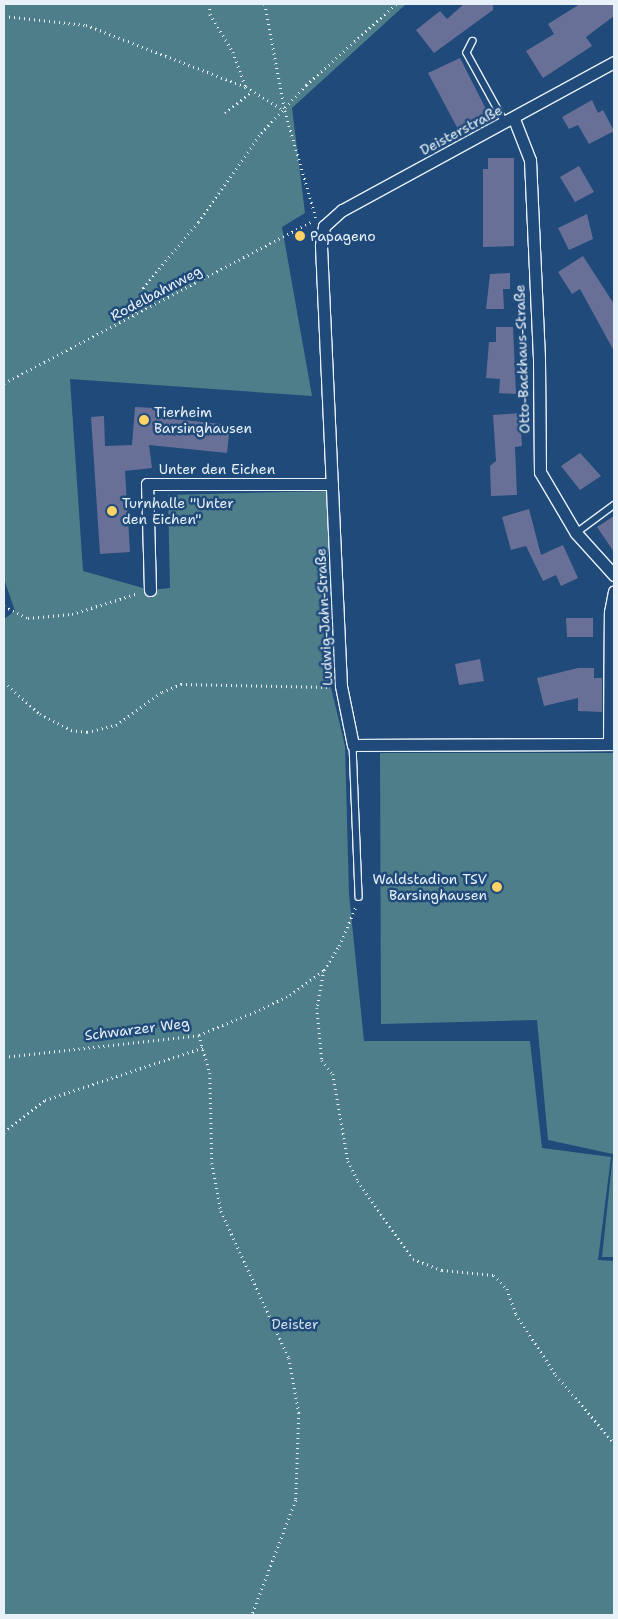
<!DOCTYPE html>
<meta charset="utf-8">
<style>
body{margin:0}
#map{position:relative;width:618px;height:1619px;overflow:hidden;background:#1f4a7a;font-family:"Shantell Sans",sans-serif}
div>[style]{position:absolute}
.green>*{inset:0;background:#4e7e8a}
.building>*{inset:0;background:#687097}
.path>*{height:2.5px;margin-top:-1.25px;transform-origin:0;background:repeating-linear-gradient(90deg,#e8f1f8 0 1px,transparent 0 5px)}
.roads{filter:drop-shadow(1px 0 #e8f1f8) drop-shadow(-1px 0 #e8f1f8) drop-shadow(0 1px #e8f1f8) drop-shadow(0 -1px #e8f1f8)}
.lane>*{height:5.5px;margin:-2.75px;padding:0 2.75px;transform-origin:2.75px;border-radius:2.75px;background:#1f4a7a}
.street>*{height:11px;margin:-5.5px;padding:0 5.5px;transform-origin:5.5px;border-radius:5.5px;background:#1f4a7a}
.dots>*{width:14px;height:14px;translate:-50% -50%;box-sizing:border-box;border:2px solid #1f4a7a;border-radius:50%}
span{translate:-50% -50%;white-space:nowrap;text-align:center;line-height:1.15;-webkit-text-stroke:5px #1f4a7a;paint-order:stroke}
.street-label{font-size:14px;color:#e8f1f8}
.poi-label{font-size:14px;color:#e8f1f8}
.left{translate:0 -50%;text-align:left}
.right{translate:-100% -50%;text-align:right}
.park-label{font-size:14px;color:#d1e0e8}
.frame{position:absolute;inset:0;border:5px solid #e8f1f8;pointer-events:none}
</style>
<div id="map">
<div class="green">
<div style="clip-path:polygon(4px 4px,406px 4px,292px 108px,305px 213px,282px 227px,312px 396px,70px 379px,83px 571px,150px 590px,170px 588px,168px 495px,328px 491px,328px 675px,345px 746px,349px 894px,364px 1041px,530px 1041px,542px 1148px,611px 1157px,598px 1260px,614px 1261px,614px 1615px,4px 1615px,4px 619px,15px 611px,4px 579px)"></div>
<div style="clip-path:polygon(380px 753px,614px 753px,614px 1257px,602px 1257px,613px 1154px,548px 1140px,537px 1020px,381px 1024px)"></div>
</div>
<div class="building">
<div style="clip-path:polygon(464px 4px,493px 4px,493px 10px,434px 53px,416px 30px,440px 11px,447px 19px)"></div>
<div style="clip-path:polygon(580px 4px,614px 4px,614px 16px,586px 37px,592px 46px,543px 78px,526px 51px,554px 34px,548px 24px)"></div>
<div style="clip-path:polygon(460px 58px,489px 115px,459px 131px,428px 73px)"></div>
<div style="clip-path:polygon(592px 100px,598px 113px,603px 110px,614px 131px,589px 144px,578px 125px,569px 129px,562px 117px)"></div>
<div style="clip-path:polygon(488px 158px,514px 158px,514px 246px,483px 247px,483px 169px,488px 169px)"></div>
<div style="clip-path:polygon(579px 166px,594px 192px,575px 202px,560px 177px)"></div>
<div style="clip-path:polygon(587px 214px,593px 239px,569px 250px,558px 228px)"></div>
<div style="clip-path:polygon(583px 256px,614px 304px,614px 351px,580px 289px,572px 294px,558px 272px)"></div>
<div style="clip-path:polygon(510px 273px,510px 289px,503px 289px,504px 309px,486px 309px,490px 274px)"></div>
<div style="clip-path:polygon(496px 327px,513px 327px,516px 394px,499px 393px,500px 379px,486px 378px,489px 342px,496px 342px)"></div>
<div style="clip-path:polygon(135px 407px,155px 408px,155px 417px,230px 425px,227px 453px,149px 445px,152px 468px,125px 471px,130px 552px,100px 554px,91px 417px,104px 416px,105px 446px,132px 445px)"></div>
<div style="clip-path:polygon(520px 413px,522px 446px,515px 447px,517px 495px,491px 496px,490px 466px,496px 461px,493px 415px)"></div>
<div style="clip-path:polygon(580px 453px,601px 476px,580px 490px,561px 466px)"></div>
<div style="clip-path:polygon(529px 509px,541px 555px,563px 545px,578px 578px,561px 586px,556px 575px,543px 581px,526px 546px,511px 550px,502px 517px)"></div>
<div style="clip-path:polygon(614px 516px,614px 552px,597px 527px)"></div>
<div style="clip-path:polygon(566px 618px,593px 618px,593px 637px,567px 637px)"></div>
<div style="clip-path:polygon(480px 659px,484px 681px,459px 685px,455px 664px)"></div>
<div style="clip-path:polygon(578px 668px,594px 668px,594px 678px,602px 678px,602px 712px,578px 711px,578px 698px,544px 706px,537px 678px)"></div>
</div>
<div class="path">
<div style="left:210px;top:4px;width:10px;rotate:90deg"></div>
<div style="left:210px;top:14px;width:44px;rotate:58.8deg"></div>
<div style="left:233px;top:52px;width:37px;rotate:70deg"></div>
<div style="left:265px;top:4px;width:109px;rotate:79.4deg"></div>
<div style="left:285px;top:111px;width:111px;rotate:73.8deg"></div>
<div style="left:4px;top:16px;width:82px;rotate:6.3deg"></div>
<div style="left:86px;top:25px;width:172px;rotate:21.2deg"></div>
<div style="left:246px;top:87px;width:46px;rotate:31.6deg"></div>
<div style="left:225px;top:113px;width:33px;rotate:-39deg"></div>
<div style="left:133px;top:317px;width:31px;rotate:-71deg"></div>
<div style="left:143px;top:288px;width:86px;rotate:-50.2deg"></div>
<div style="left:198px;top:222px;width:109px;rotate:-54.7deg"></div>
<div style="left:261px;top:133px;width:66px;rotate:-46.8deg"></div>
<div style="left:306px;top:85px;width:121px;rotate:-42deg"></div>
<div style="left:4px;top:383px;width:348px;rotate:-27.7deg"></div>
<div style="left:4px;top:606px;width:27px;rotate:27deg"></div>
<div style="left:28px;top:618px;width:44px;rotate:-5.2deg"></div>
<div style="left:72px;top:614px;width:70px;rotate:-17.4deg"></div>
<div style="left:4px;top:682px;width:48px;rotate:41.6deg"></div>
<div style="left:40px;top:714px;width:35px;rotate:27deg"></div>
<div style="left:71px;top:730px;width:16px;rotate:7deg"></div>
<div style="left:87px;top:732px;width:30px;rotate:-14deg"></div>
<div style="left:116px;top:725px;width:57px;rotate:-35.7deg"></div>
<div style="left:162px;top:692px;width:21px;rotate:-23deg"></div>
<div style="left:181px;top:684px;width:149px;rotate:1.2deg"></div>
<div style="left:324px;top:970px;width:39px;rotate:100deg"></div>
<div style="left:317px;top:1008px;width:52px;rotate:84.5deg"></div>
<div style="left:322px;top:1060px;width:18px;rotate:52deg"></div>
<div style="left:333px;top:1074px;width:88px;rotate:80.2deg"></div>
<div style="left:348px;top:1161px;width:22px;rotate:63deg"></div>
<div style="left:358px;top:1181px;width:95px;rotate:54.8deg"></div>
<div style="left:413px;top:1259px;width:31px;rotate:21deg"></div>
<div style="left:442px;top:1270px;width:52px;rotate:5.5deg"></div>
<div style="left:494px;top:1275px;width:19px;rotate:47deg"></div>
<div style="left:507px;top:1289px;width:27px;rotate:70deg"></div>
<div style="left:516px;top:1314px;width:73px;rotate:56.7deg"></div>
<div style="left:556px;top:1375px;width:89px;rotate:49.5deg"></div>
<div style="left:199px;top:1035px;width:40px;rotate:74deg"></div>
<div style="left:210px;top:1073px;width:90px;rotate:88.7deg"></div>
<div style="left:212px;top:1163px;width:49px;rotate:79.4deg"></div>
<div style="left:221px;top:1211px;width:162px;rotate:65.2deg"></div>
<div style="left:289px;top:1358px;width:56px;rotate:79.7deg"></div>
<div style="left:299px;top:1413px;width:87px;rotate:92deg"></div>
<div style="left:296px;top:1500px;width:123px;rotate:110.9deg"></div>
<div style="left:4px;top:1057px;width:196px;rotate:-6.4deg"></div>
<div style="left:199px;top:1035px;width:65px;rotate:-22.6deg"></div>
<div style="left:259px;top:1010px;width:34px;rotate:-26deg"></div>
<div style="left:290px;top:995px;width:42px;rotate:-36.3deg"></div>
<div style="left:324px;top:970px;width:28px;rotate:-58deg"></div>
<div style="left:339px;top:946px;width:43px;rotate:-67deg"></div>
<div style="left:4px;top:1132px;width:52px;rotate:-38deg"></div>
<div style="left:45px;top:1100px;width:168px;rotate:-18.4deg"></div>
</div>
<div class="roads">
<div class="lane">
<div style="left:473px;top:41px;width:13px;rotate:117deg"></div>
<div style="left:467px;top:53px;width:79px;rotate:61.2deg"></div>
<div style="left:576px;top:533px;width:47px;rotate:-36.4deg"></div>
<div style="left:353px;top:745px;width:152px;rotate:87.7deg"></div>
</div>
<div class="street">
<div style="left:614px;top:62px;width:310px;rotate:151.4deg"></div>
<div style="left:342px;top:210px;width:24px;rotate:138deg"></div>
<div style="left:324px;top:226px;width:20px;rotate:99deg"></div>
<div style="left:321px;top:246px;width:440px;rotate:87.4deg"></div>
<div style="left:341px;top:686px;width:60px;rotate:78.5deg"></div>
<div style="left:353px;top:745px;width:261px;rotate:-0.2deg"></div>
<div style="left:514px;top:119px;width:44px;rotate:68.7deg"></div>
<div style="left:530px;top:160px;width:200px;rotate:87.4deg"></div>
<div style="left:539px;top:360px;width:112px;rotate:89.5deg"></div>
<div style="left:540px;top:472px;width:71px;rotate:59.5deg"></div>
<div style="left:576px;top:533px;width:57px;rotate:47.9deg"></div>
<div style="left:150px;top:590px;width:106px;rotate:-91.6deg"></div>
<div style="left:147px;top:484px;width:185px"></div>
<div style="left:609px;top:744px;width:132px;rotate:-89.6deg"></div>
<div style="left:610px;top:612px;width:21px;rotate:-79deg"></div>
</div>
</div>
<div class="dots">
<div style="left:300px;top:236px;background:#ffd166"></div>
<div style="left:144px;top:420px;background:#ffd166"></div>
<div style="left:112px;top:511px;background:#ffd166"></div>
<div style="left:497px;top:887px;background:#ffd166"></div>
</div>
<div class="street-label">
<span style="left:461px;top:130px;rotate:-28deg">Deisterstraße</span>
<span style="left:156px;top:293px;rotate:-28deg">Rodelbahnweg</span>
<span style="left:522px;top:359px;rotate:-92deg">Otto-Backhaus-Straße</span>
<span style="left:217px;top:469px">Unter den Eichen</span>
<span style="left:324px;top:617px;rotate:-93deg">Ludwig-Jahn-Straße</span>
<span style="left:137px;top:1029px;rotate:-7deg">Schwarzer Weg</span>
</div>
<div class="poi-label">
<span class="left" style="left:310px;top:236px">Papageno</span>
<span class="left" style="left:154px;top:420px">Tierheim<br>Barsinghausen</span>
<span class="left" style="left:122px;top:511px">Turnhalle "Unter<br>den Eichen"</span>
<span class="right" style="left:487px;top:887px">Waldstadion TSV<br>Barsinghausen</span>
</div>
<div class="park-label">
<span style="left:295px;top:1324px">Deister</span>
</div>
<div class="frame"></div>
</div>
